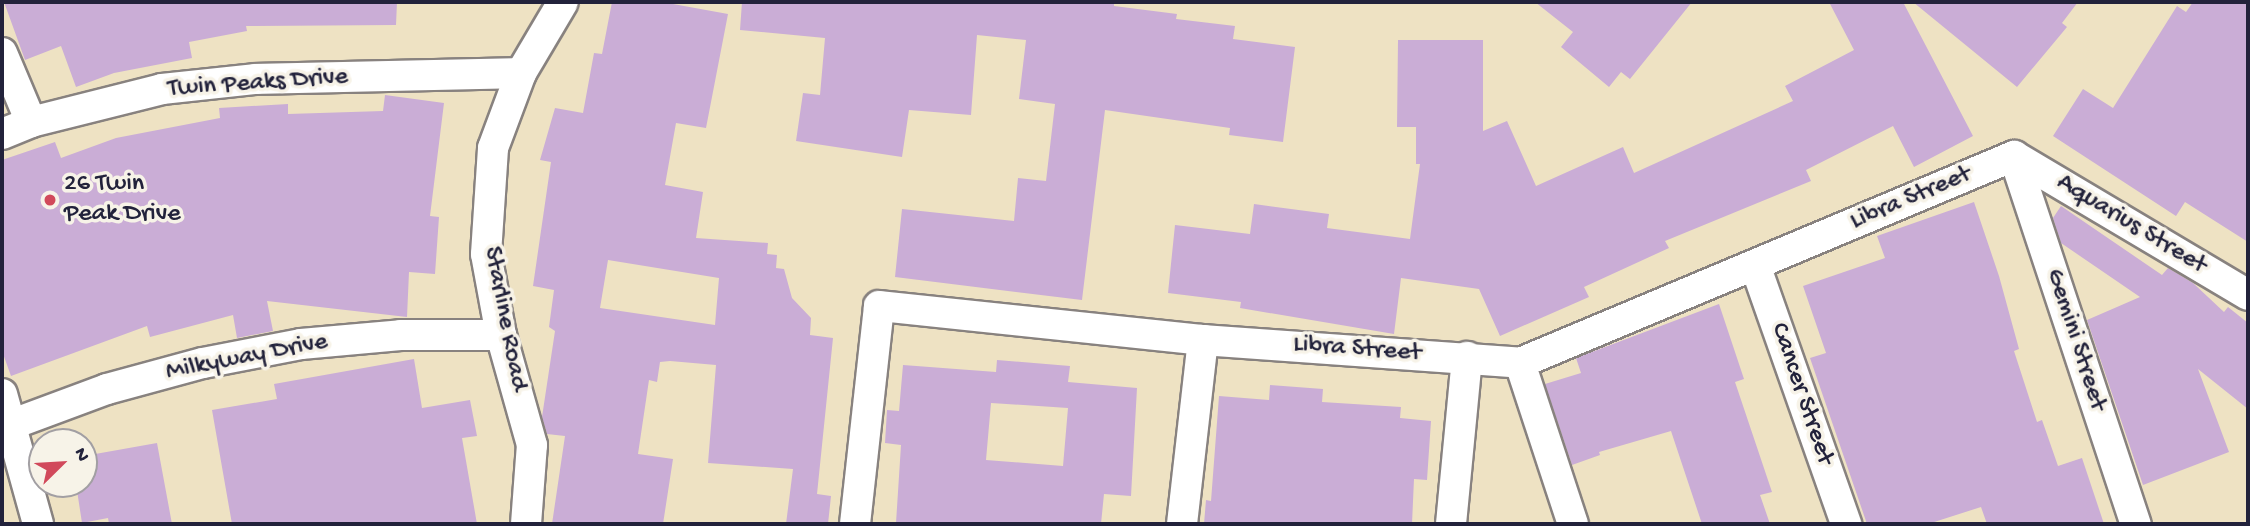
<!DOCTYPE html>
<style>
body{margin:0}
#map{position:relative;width:2250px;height:526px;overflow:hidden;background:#eee2c3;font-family:"Gochi Hand",sans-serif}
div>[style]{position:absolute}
.building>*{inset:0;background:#caadd6}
.roads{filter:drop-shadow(2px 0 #88827f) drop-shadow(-2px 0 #88827f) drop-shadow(0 2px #88827f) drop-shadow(0 -2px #88827f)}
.minor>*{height:30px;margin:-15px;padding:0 15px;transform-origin:15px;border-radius:15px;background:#fff}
.dots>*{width:19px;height:19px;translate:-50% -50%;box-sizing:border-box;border:4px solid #f7f3e8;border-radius:50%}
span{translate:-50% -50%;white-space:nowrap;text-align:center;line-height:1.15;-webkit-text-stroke:7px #f7f3e8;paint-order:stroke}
.street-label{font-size:26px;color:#22223b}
.poi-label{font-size:26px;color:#22223b}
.left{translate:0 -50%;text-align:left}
.frame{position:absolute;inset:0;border:4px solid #22223b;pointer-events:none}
.north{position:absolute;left:28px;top:428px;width:70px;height:70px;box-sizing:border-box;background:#f7f3e8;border:2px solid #a29fa3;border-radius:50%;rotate:66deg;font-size:19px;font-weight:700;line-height:28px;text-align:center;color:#22223b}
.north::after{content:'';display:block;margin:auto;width:24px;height:32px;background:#d1495b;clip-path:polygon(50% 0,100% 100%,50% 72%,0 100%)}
</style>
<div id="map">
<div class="building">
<div style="clip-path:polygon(4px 2px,397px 2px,396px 25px,246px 26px,247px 31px,189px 42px,192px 58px,114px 73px,76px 87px,61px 46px,25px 60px)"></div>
<div style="clip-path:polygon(evenodd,612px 2px,662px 2px,728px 14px,706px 128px,676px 123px,665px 185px,703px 192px,696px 238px,768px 243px,767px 254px,777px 255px,776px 268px,784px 269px,792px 298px,811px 318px,810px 335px,833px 338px,817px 494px,831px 496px,828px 524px,786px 524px,793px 469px,708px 463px,716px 365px,670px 361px,660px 362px,657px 382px,649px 380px,638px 454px,673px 459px,663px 524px,552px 524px,565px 436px,547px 434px,542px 417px,555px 331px,549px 327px,554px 290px,533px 286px,551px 162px,540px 160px,555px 108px,583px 113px,594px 53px,602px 54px,612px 2px,608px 260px,719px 278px,715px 325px,600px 308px,608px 260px)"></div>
<div style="clip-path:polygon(742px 2px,1114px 2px,1114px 6px,1177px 14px,1176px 19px,1235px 26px,1233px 39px,1295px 47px,1283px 142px,1229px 135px,1230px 128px,1105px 110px,1082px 300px,895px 277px,902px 209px,1014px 221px,1018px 178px,1046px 181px,1055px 104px,1019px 99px,1026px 40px,977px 35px,971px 115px,909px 110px,902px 157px,796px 141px,803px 93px,820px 95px,825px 38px,740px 30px)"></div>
<div style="clip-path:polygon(1535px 2px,1692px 2px,1630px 79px,1621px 72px,1609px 87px,1561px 47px,1573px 32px)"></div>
<div style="clip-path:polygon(1829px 2px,1903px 2px,1973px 136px,1914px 167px,1893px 126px,1806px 170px,1811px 181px,1665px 241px,1669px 248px,1584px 287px,1589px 297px,1500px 336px,1479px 289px,1401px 278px,1394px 334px,1240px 308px,1241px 302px,1168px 293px,1175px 225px,1250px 234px,1254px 204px,1329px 214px,1327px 228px,1410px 239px,1420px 164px,1416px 164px,1416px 127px,1397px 127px,1398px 40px,1483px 40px,1483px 131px,1507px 121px,1536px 186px,1623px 147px,1634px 173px,1793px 101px,1785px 86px,1854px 50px)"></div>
<div style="clip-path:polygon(1913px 2px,2078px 2px,2062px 23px,2067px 27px,2017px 87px)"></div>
<div style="clip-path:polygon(2193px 2px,2248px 2px,2248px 242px,2185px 202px,2176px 216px,2053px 136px,2083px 89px,2113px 108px,2177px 6px,2186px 12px)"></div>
<div style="clip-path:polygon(385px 95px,444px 103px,430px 216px,439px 217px,435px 274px,409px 272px,407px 317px,267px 301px,273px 331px,237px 338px,233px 315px,150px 337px,147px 326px,11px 376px,2px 351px,2px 160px,55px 142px,61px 158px,116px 138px,220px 118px,219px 108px,288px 104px,288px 114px,383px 111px)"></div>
<div style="clip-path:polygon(1974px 202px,1999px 276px,2019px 349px,2014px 351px,2037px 422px,2042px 420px,2058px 466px,2082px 458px,2104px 524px,1987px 524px,1981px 507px,1928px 524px,1867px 524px,1810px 358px,1826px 353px,1803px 286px,1885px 258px,1877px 236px)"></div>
<div style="clip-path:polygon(2061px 206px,2162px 275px,2168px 268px,2193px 283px,2224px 312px,2228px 307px,2248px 323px,2248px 409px,2198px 369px,2229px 452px,2143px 485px,2087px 320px,2140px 297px,2061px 243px,2053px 218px)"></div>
<div style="clip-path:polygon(1719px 304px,1744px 379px,1735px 382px,1772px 492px,1760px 495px,1770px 524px,1702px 524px,1671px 431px,1599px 452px,1600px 455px,1572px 465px,1545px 384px,1581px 373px,1576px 358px)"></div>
<div style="clip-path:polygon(414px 359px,422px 408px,470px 400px,477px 436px,462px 438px,477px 524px,232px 524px,212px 410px,277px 399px,274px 384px)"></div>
<div style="clip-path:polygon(evenodd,997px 360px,1070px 366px,1068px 382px,1137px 388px,1131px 496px,1104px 494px,1101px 524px,896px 523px,901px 445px,885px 443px,887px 410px,899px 411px,903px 365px,996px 372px,997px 360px,991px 403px,1068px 408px,1063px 466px,986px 460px,991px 403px)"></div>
<div style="clip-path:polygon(1270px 385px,1323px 389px,1322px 402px,1401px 407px,1400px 418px,1431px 421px,1427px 480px,1414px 479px,1412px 524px,1204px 524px,1206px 500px,1211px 501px,1219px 396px,1269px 400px)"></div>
<div style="clip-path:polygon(157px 443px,172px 524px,109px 524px,108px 518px,82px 523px,76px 484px,84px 484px,84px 456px)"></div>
</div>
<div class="roads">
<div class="minor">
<div style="left:2px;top:53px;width:75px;rotate:67.2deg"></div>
<div style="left:2px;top:134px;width:31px;rotate:-22deg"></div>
<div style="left:31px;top:122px;width:135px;rotate:-14.1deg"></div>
<div style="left:162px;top:89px;width:95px;rotate:-6.1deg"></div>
<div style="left:256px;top:79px;width:265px;rotate:-1.3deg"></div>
<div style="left:2014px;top:156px;width:388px;rotate:71.7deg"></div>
<div style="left:2014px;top:156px;width:272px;rotate:30.7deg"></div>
<div style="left:1755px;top:265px;width:275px;rotate:70.6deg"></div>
<div style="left:1520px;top:363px;width:169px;rotate:71.8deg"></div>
<div style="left:2px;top:394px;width:135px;rotate:74.5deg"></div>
<div style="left:2px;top:428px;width:112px;rotate:-20.4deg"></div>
<div style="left:107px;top:389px;width:99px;rotate:-15.2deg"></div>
<div style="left:203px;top:363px;width:100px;rotate:-11deg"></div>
<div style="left:301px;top:344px;width:100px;rotate:-5.1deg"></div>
<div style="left:401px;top:335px;width:100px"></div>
<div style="left:526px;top:524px;width:79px;rotate:-85.7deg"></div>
<div style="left:532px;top:445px;width:114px;rotate:-105.7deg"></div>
<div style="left:501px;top:335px;width:82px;rotate:-100.5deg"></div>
<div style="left:486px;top:254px;width:106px;rotate:-86.2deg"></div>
<div style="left:493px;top:148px;width:80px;rotate:-69.5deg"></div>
<div style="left:521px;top:73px;width:82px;rotate:-59.4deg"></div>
<div style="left:855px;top:524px;width:219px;rotate:-83.7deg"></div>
<div style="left:879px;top:306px;width:326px;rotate:6deg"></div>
<div style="left:1203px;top:340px;width:318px;rotate:4.1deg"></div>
<div style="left:1520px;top:363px;width:536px;rotate:-22.74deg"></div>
<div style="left:1182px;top:524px;width:185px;rotate:-83.5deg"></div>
<div style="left:1451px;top:524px;width:168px;rotate:-84.5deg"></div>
</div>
</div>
<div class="dots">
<div style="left:50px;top:200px;background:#d1495b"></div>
</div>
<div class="street-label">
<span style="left:258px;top:84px;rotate:-4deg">Twin Peaks Drive</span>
<span style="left:1911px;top:199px;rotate:-23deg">Libra Street</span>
<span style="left:2131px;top:225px;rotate:31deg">Aquarius Street</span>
<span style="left:504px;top:319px;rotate:79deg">Starline Road</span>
<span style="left:2075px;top:340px;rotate:72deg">Gemini Street</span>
<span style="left:1357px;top:350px;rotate:4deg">Libra Street</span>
<span style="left:247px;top:358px;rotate:-11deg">Milkyway Drive</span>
<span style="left:1801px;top:394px;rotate:71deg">Cancer Street</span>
</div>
<div class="poi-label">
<span class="left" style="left:64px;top:200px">26 Twin<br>Peak Drive</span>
</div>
<div class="frame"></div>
<div class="north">N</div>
</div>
